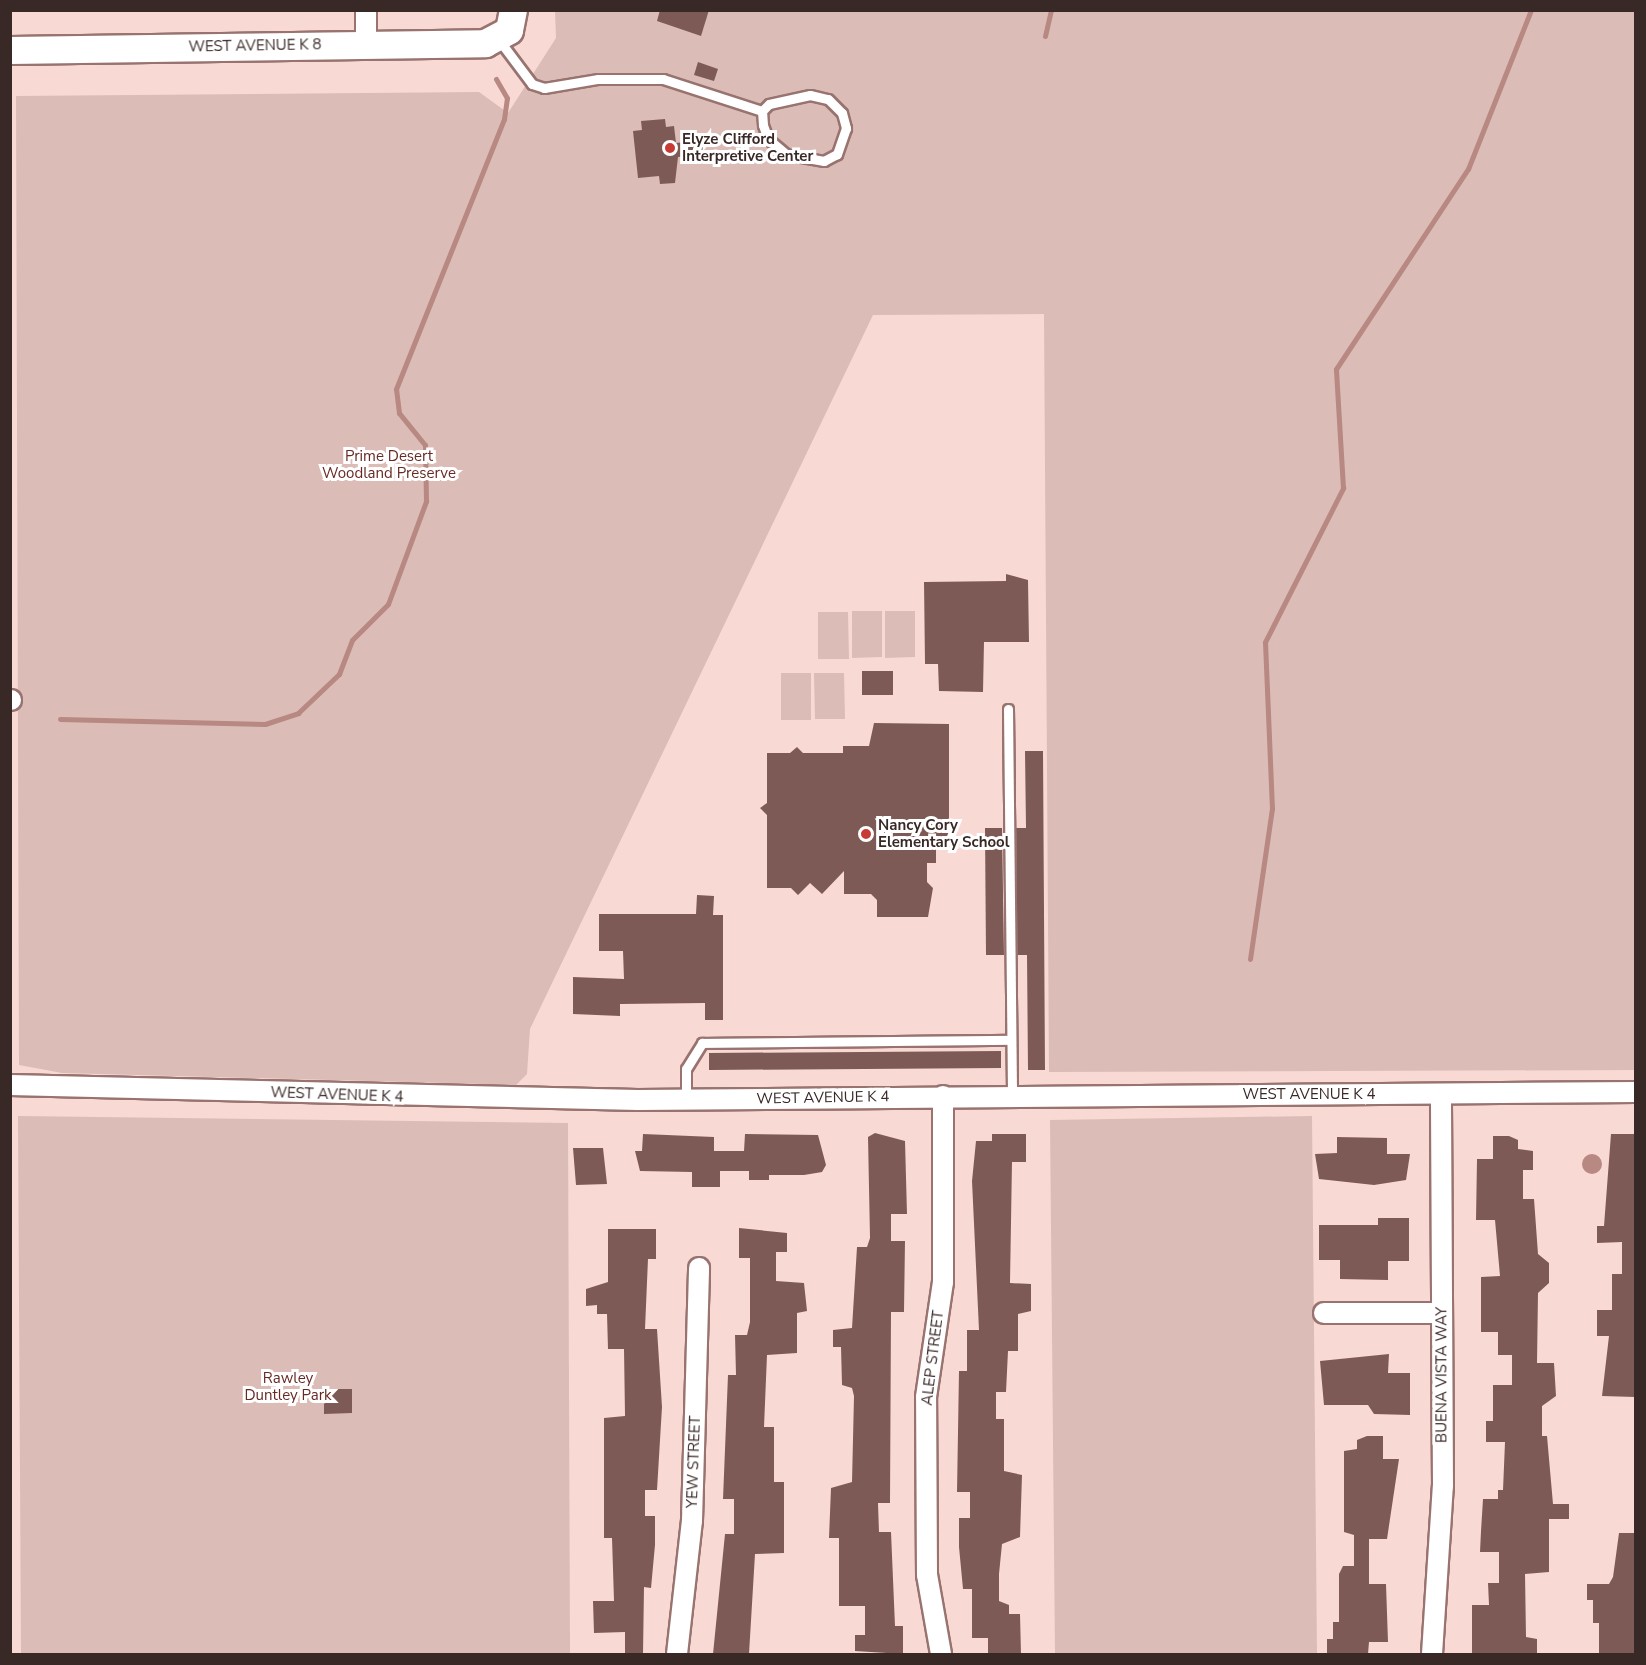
<!DOCTYPE html>
<style>
body{margin:0}
#map{position:relative;width:1646px;height:1665px;overflow:hidden;background:#f9d9d4;font-family:"Nunito Sans",sans-serif}
div>[style]{position:absolute}
.green>*{inset:0;background:#dcbcb7}
.water>*{inset:0;background:#b88882}
.round{border-radius:50%}
.stream>*{height:5px;margin:-2.5px;padding:0 2.5px;transform-origin:2.5px;border-radius:2.5px;background:#b88882}
.building>*{inset:0;background:#7d5a56}
.roads{filter:drop-shadow(2px 0 #98736f) drop-shadow(-2px 0 #98736f) drop-shadow(0 2px #98736f) drop-shadow(0 -2px #98736f)}
.lane>*{height:9px;margin:-4.5px;padding:0 4.5px;transform-origin:4.5px;border-radius:4.5px;background:#fff}
.street>*{height:20px;margin:-10px;padding:0 10px;transform-origin:10px;border-radius:10px;background:#fff}
.secondary>*{height:27px;margin:-13.5px;padding:0 13.5px;transform-origin:13.5px;border-radius:13.5px;background:#fff}
.dots>*{width:16px;height:16px;translate:-50% -50%;box-sizing:border-box;border:3px solid #fff;border-radius:50%}
span{translate:-50% -50%;white-space:nowrap;text-align:center;line-height:1.15;-webkit-text-stroke:6px #fff;paint-order:stroke}
.street-label{font-size:15px;color:#382826}
.poi-label{font-size:15px;color:#382826;font-weight:700}
.left{translate:0 -50%;text-align:left}
.park-label{font-size:15px;color:#672924}
.frame{position:absolute;inset:0;border:12px solid #382826;pointer-events:none}
</style>
<div id="map">
<div class="green">
<div style="clip-path:polygon(555px 11px,1635px 11px,1635px 1070px,1049px 1072px,1044px 314px,873px 315px,530px 1029px,527px 1074px,516px 1085px,62px 1073px,19px 1065px,16px 96px,479px 92px,508px 113px,556px 38px)"></div>
<div style="clip-path:polygon(852px 611px,882px 611px,882px 657px,852px 658px)"></div>
<div style="clip-path:polygon(885px 611px,915px 611px,915px 657px,885px 658px)"></div>
<div style="clip-path:polygon(818px 612px,848px 612px,849px 659px,818px 659px)"></div>
<div style="clip-path:polygon(781px 673px,811px 673px,811px 720px,781px 720px)"></div>
<div style="clip-path:polygon(814px 673px,844px 673px,845px 719px,815px 719px)"></div>
<div style="clip-path:polygon(18px 1116px,568px 1123px,570px 1654px,21px 1654px)"></div>
<div style="clip-path:polygon(1312px 1116px,1317px 1654px,1055px 1654px,1050px 1120px)"></div>
</div>
<div class="water">
<div class="round" style="left:1582px;top:1154px;width:20px;height:20px"></div>
</div>
<div class="stream">
<div style="left:1045px;top:36px;width:27px;rotate:-77deg"></div>
<div style="left:60px;top:719px;width:205px;rotate:1.4deg"></div>
<div style="left:265px;top:724px;width:35px;rotate:-18deg"></div>
<div style="left:298px;top:713px;width:57px;rotate:-43.6deg"></div>
<div style="left:339px;top:674px;width:36px;rotate:-69deg"></div>
<div style="left:352px;top:640px;width:51px;rotate:-45deg"></div>
<div style="left:388px;top:604px;width:110px;rotate:-69.7deg"></div>
<div style="left:426px;top:501px;width:56px;rotate:-91deg"></div>
<div style="left:425px;top:445px;width:41px;rotate:-129.1deg"></div>
<div style="left:399px;top:413px;width:24px;rotate:-97deg"></div>
<div style="left:396px;top:389px;width:291px;rotate:-68.2deg"></div>
<div style="left:504px;top:119px;width:21px;rotate:-82deg"></div>
<div style="left:507px;top:98px;width:22px;rotate:-120deg"></div>
<div style="left:1250px;top:959px;width:152px;rotate:-81.7deg"></div>
<div style="left:1272px;top:809px;width:167px;rotate:-92.4deg"></div>
<div style="left:1265px;top:642px;width:173px;rotate:-63.1deg"></div>
<div style="left:1343px;top:488px;width:119px;rotate:-93.4deg"></div>
<div style="left:1336px;top:369px;width:240px;rotate:-56.6deg"></div>
<div style="left:1468px;top:169px;width:171px;rotate:-68.4deg"></div>
</div>
<div class="building">
<div style="clip-path:polygon(660px 10px,709px 10px,701px 36px,657px 21px)"></div>
<div style="clip-path:polygon(698px 62px,718px 69px,714px 81px,694px 75px)"></div>
<div style="clip-path:polygon(665px 119px,666px 127px,674px 126px,676px 143px,703px 140px,705px 154px,678px 157px,675px 183px,660px 184px,659px 176px,638px 178px,633px 131px,642px 130px,641px 121px)"></div>
<div style="clip-path:polygon(1006px 574px,1028px 580px,1029px 642px,984px 642px,983px 692px,939px 691px,938px 664px,925px 664px,924px 582px,1006px 581px)"></div>
<div style="clip-path:polygon(862px 671px,893px 671px,893px 695px,862px 695px)"></div>
<div style="clip-path:polygon(874px 723px,949px 724px,949px 837px,936px 837px,936px 863px,927px 863px,927px 882px,933px 888px,928px 917px,877px 917px,877px 900px,871px 894px,844px 894px,844px 871px,822px 894px,810px 883px,798px 895px,791px 888px,767px 888px,767px 815px,760px 808px,767px 803px,767px 753px,790px 753px,797px 747px,803px 753px,843px 753px,843px 746px,869px 746px)"></div>
<div style="clip-path:polygon(1025px 751px,1043px 751px,1045px 1070px,1028px 1070px,1027px 955px,1017px 955px,1016px 828px,1026px 828px)"></div>
<div style="clip-path:polygon(985px 828px,1002px 828px,1004px 955px,986px 955px)"></div>
<div style="clip-path:polygon(697px 895px,714px 896px,713px 915px,723px 915px,723px 1020px,705px 1020px,705px 1003px,620px 1004px,620px 1016px,573px 1014px,573px 977px,624px 979px,623px 951px,599px 951px,599px 914px,696px 914px)"></div>
<div style="clip-path:polygon(1001px 1051px,1001px 1068px,709px 1070px,709px 1053px)"></div>
<div style="clip-path:polygon(875px 1133px,905px 1141px,907px 1214px,891px 1214px,891px 1241px,905px 1241px,904px 1312px,891px 1312px,890px 1503px,878px 1503px,879px 1532px,891px 1532px,895px 1626px,903px 1626px,903px 1654px,855px 1651px,855px 1635px,865px 1635px,865px 1606px,839px 1606px,839px 1538px,829px 1538px,831px 1488px,852px 1482px,854px 1396px,852px 1388px,842px 1385px,841px 1347px,833px 1347px,833px 1330px,852px 1328px,857px 1247px,867px 1247px,870px 1238px,868px 1137px)"></div>
<div style="clip-path:polygon(643px 1134px,714px 1137px,714px 1151px,744px 1151px,745px 1134px,818px 1135px,826px 1165px,822px 1172px,804px 1175px,769px 1175px,769px 1180px,749px 1180px,749px 1171px,720px 1171px,720px 1187px,692px 1187px,692px 1172px,640px 1171px,635px 1151px,642px 1151px)"></div>
<div style="clip-path:polygon(992px 1134px,1026px 1134px,1026px 1162px,1012px 1162px,1010px 1283px,1031px 1284px,1031px 1311px,1018px 1314px,1018px 1351px,1008px 1351px,1006px 1392px,996px 1392px,996px 1419px,1004px 1419px,1004px 1471px,1022px 1475px,1020px 1537px,1002px 1544px,999px 1574px,999px 1601px,1009px 1605px,1009px 1614px,1020px 1614px,1021px 1654px,988px 1654px,988px 1638px,972px 1638px,972px 1589px,963px 1589px,959px 1547px,959px 1518px,970px 1518px,970px 1492px,957px 1492px,959px 1371px,967px 1371px,967px 1330px,979px 1330px,972px 1181px,976px 1141px,992px 1141px)"></div>
<div style="clip-path:polygon(1611px 1134px,1635px 1134px,1635px 1397px,1602px 1396px,1609px 1336px,1597px 1336px,1597px 1310px,1612px 1310px,1612px 1274px,1622px 1274px,1622px 1242px,1597px 1243px,1597px 1226px,1604px 1226px)"></div>
<div style="clip-path:polygon(1493px 1136px,1509px 1136px,1518px 1140px,1518px 1149px,1533px 1151px,1533px 1170px,1523px 1170px,1523px 1199px,1534px 1199px,1538px 1254px,1549px 1263px,1549px 1283px,1538px 1293px,1537px 1363px,1554px 1363px,1556px 1396px,1542px 1406px,1542px 1436px,1547px 1436px,1553px 1504px,1569px 1504px,1569px 1519px,1549px 1519px,1549px 1572px,1525px 1574px,1526px 1637px,1537px 1639px,1537px 1654px,1472px 1654px,1472px 1605px,1489px 1605px,1488px 1583px,1499px 1583px,1499px 1552px,1480px 1552px,1481px 1531px,1483px 1499px,1498px 1499px,1498px 1490px,1503px 1490px,1505px 1442px,1486px 1442px,1486px 1421px,1493px 1421px,1493px 1385px,1512px 1385px,1512px 1355px,1498px 1355px,1498px 1332px,1481px 1332px,1481px 1277px,1500px 1276px,1495px 1220px,1476px 1220px,1477px 1159px,1493px 1159px)"></div>
<div style="clip-path:polygon(1337px 1137px,1387px 1138px,1387px 1154px,1410px 1154px,1406px 1180px,1374px 1185px,1319px 1179px,1315px 1154px,1337px 1153px)"></div>
<div style="clip-path:polygon(573px 1148px,603px 1148px,607px 1184px,576px 1185px)"></div>
<div style="clip-path:polygon(1378px 1218px,1409px 1218px,1409px 1261px,1388px 1261px,1388px 1280px,1340px 1279px,1340px 1260px,1319px 1260px,1319px 1225px,1378px 1225px)"></div>
<div style="clip-path:polygon(739px 1228px,787px 1233px,787px 1252px,776px 1252px,776px 1281px,804px 1283px,807px 1311px,797px 1313px,797px 1353px,767px 1355px,764px 1427px,774px 1427px,774px 1482px,784px 1482px,784px 1553px,755px 1554px,749px 1654px,713px 1654px,725px 1534px,734px 1534px,734px 1499px,723px 1499px,728px 1375px,736px 1375px,735px 1335px,747px 1335px,750px 1322px,750px 1258px,739px 1258px)"></div>
<div style="clip-path:polygon(608px 1229px,656px 1229px,656px 1259px,648px 1259px,645px 1329px,657px 1329px,662px 1407px,657px 1490px,645px 1490px,645px 1516px,655px 1516px,655px 1545px,651px 1588px,644px 1587px,643px 1654px,625px 1654px,625px 1632px,594px 1633px,593px 1601px,614px 1601px,612px 1538px,604px 1538px,604px 1418px,625px 1416px,624px 1349px,608px 1349px,607px 1314px,597px 1314px,597px 1305px,586px 1306px,586px 1289px,608px 1282px)"></div>
<div style="clip-path:polygon(1389px 1354px,1388px 1373px,1410px 1373px,1410px 1415px,1374px 1414px,1368px 1405px,1324px 1405px,1320px 1361px)"></div>
<div style="clip-path:polygon(324px 1389px,352px 1389px,352px 1413px,324px 1414px)"></div>
<div style="clip-path:polygon(1367px 1436px,1383px 1436px,1383px 1459px,1399px 1459px,1387px 1539px,1369px 1539px,1369px 1584px,1386px 1584px,1388px 1642px,1369px 1642px,1368px 1654px,1327px 1654px,1327px 1639px,1333px 1639px,1333px 1622px,1339px 1622px,1339px 1574px,1343px 1566px,1354px 1566px,1354px 1535px,1344px 1532px,1344px 1451px,1357px 1449px,1357px 1440px)"></div>
<div style="clip-path:polygon(1619px 1533px,1635px 1533px,1635px 1654px,1599px 1654px,1599px 1623px,1593px 1623px,1593px 1600px,1587px 1600px,1587px 1584px,1609px 1584px,1613px 1577px)"></div>
</div>
<div class="roads">
<div class="lane">
<div style="left:499px;top:40px;width:55px;rotate:53.1deg"></div>
<div style="left:532px;top:84px;width:13px;rotate:18deg"></div>
<div style="left:544px;top:88px;width:55px;rotate:-9.5deg"></div>
<div style="left:598px;top:79px;width:65px"></div>
<div style="left:663px;top:79px;width:104px;rotate:17.9deg"></div>
<div style="left:810px;top:95px;width:18px;rotate:13deg"></div>
<div style="left:828px;top:99px;width:20px;rotate:45deg"></div>
<div style="left:842px;top:113px;width:16px;rotate:75deg"></div>
<div style="left:846px;top:128px;width:28px;rotate:109deg"></div>
<div style="left:837px;top:154px;width:15px;rotate:152deg"></div>
<div style="left:824px;top:161px;width:39px;rotate:-170deg"></div>
<div style="left:786px;top:154px;width:23px;rotate:-140deg"></div>
<div style="left:768px;top:139px;width:15px;rotate:-110deg"></div>
<div style="left:763px;top:125px;width:14px;rotate:-94deg"></div>
<div style="left:762px;top:111px;width:10px;rotate:-45deg"></div>
<div style="left:769px;top:104px;width:42px;rotate:-12.4deg"></div>
<div style="left:1008px;top:709px;width:387px;rotate:89.4deg"></div>
<div style="left:686px;top:1100px;width:31px;rotate:-90deg"></div>
<div style="left:686px;top:1069px;width:31px;rotate:-58deg"></div>
<div style="left:702px;top:1043px;width:309px;rotate:-0.6deg"></div>
</div>
<div class="street">
<div style="left:366px;top:10px;width:35px;rotate:90deg"></div>
<div style="left:10px;top:700px;width:1px"></div>
<div style="left:10px;top:1085px;width:628px;rotate:1.37deg"></div>
<div style="left:638px;top:1100px;width:998px;rotate:-0.46deg"></div>
<div style="left:1324px;top:1313px;width:118px"></div>
<div style="left:677px;top:1654px;width:134px;rotate:-83.6deg"></div>
<div style="left:692px;top:1521px;width:253px;rotate:-88.4deg"></div>
<div style="left:941px;top:1654px;width:80px;rotate:-100deg"></div>
<div style="left:927px;top:1575px;width:178px;rotate:-90.3deg"></div>
<div style="left:926px;top:1397px;width:116px;rotate:-81.6deg"></div>
<div style="left:943px;top:1282px;width:186px;rotate:-90deg"></div>
<div style="left:1432px;top:1654px;width:168px;rotate:-86.3deg"></div>
<div style="left:1443px;top:1486px;width:392px;rotate:-90.3deg"></div>
</div>
<div class="secondary">
<div style="left:10px;top:50px;width:475px;rotate:-0.8deg"></div>
<div style="left:485px;top:43px;width:27px;rotate:-28deg"></div>
<div style="left:509px;top:30px;width:20px;rotate:-79deg"></div>
</div>
</div>
<div class="dots">
<div style="left:670px;top:148px;background:#c83a34"></div>
<div style="left:866px;top:834px;background:#c83a34"></div>
</div>
<div class="street-label">
<span style="left:255px;top:46px;rotate:-1deg">WEST AVENUE K 8</span>
<span style="left:337px;top:1095px;rotate:2deg">WEST AVENUE K 4</span>
<span style="left:1309px;top:1095px">WEST AVENUE K 4</span>
<span style="left:823px;top:1098px;rotate:-1deg">WEST AVENUE K 4</span>
<span style="left:933px;top:1358px;rotate:-83deg">ALEP STREET</span>
<span style="left:1442px;top:1375px;rotate:-90deg">BUENA VISTA WAY</span>
<span style="left:694px;top:1462px;rotate:-88deg">YEW STREET</span>
</div>
<div class="poi-label">
<span class="left" style="left:682px;top:148px">Elyze Clifford<br>Interpretive Center</span>
<span class="left" style="left:878px;top:834px">Nancy Cory<br>Elementary School</span>
</div>
<div class="park-label">
<span style="left:389px;top:465px">Prime Desert<br>Woodland Preserve</span>
<span style="left:288px;top:1387px">Rawley<br>Duntley Park</span>
</div>
<div class="frame"></div>
</div>
